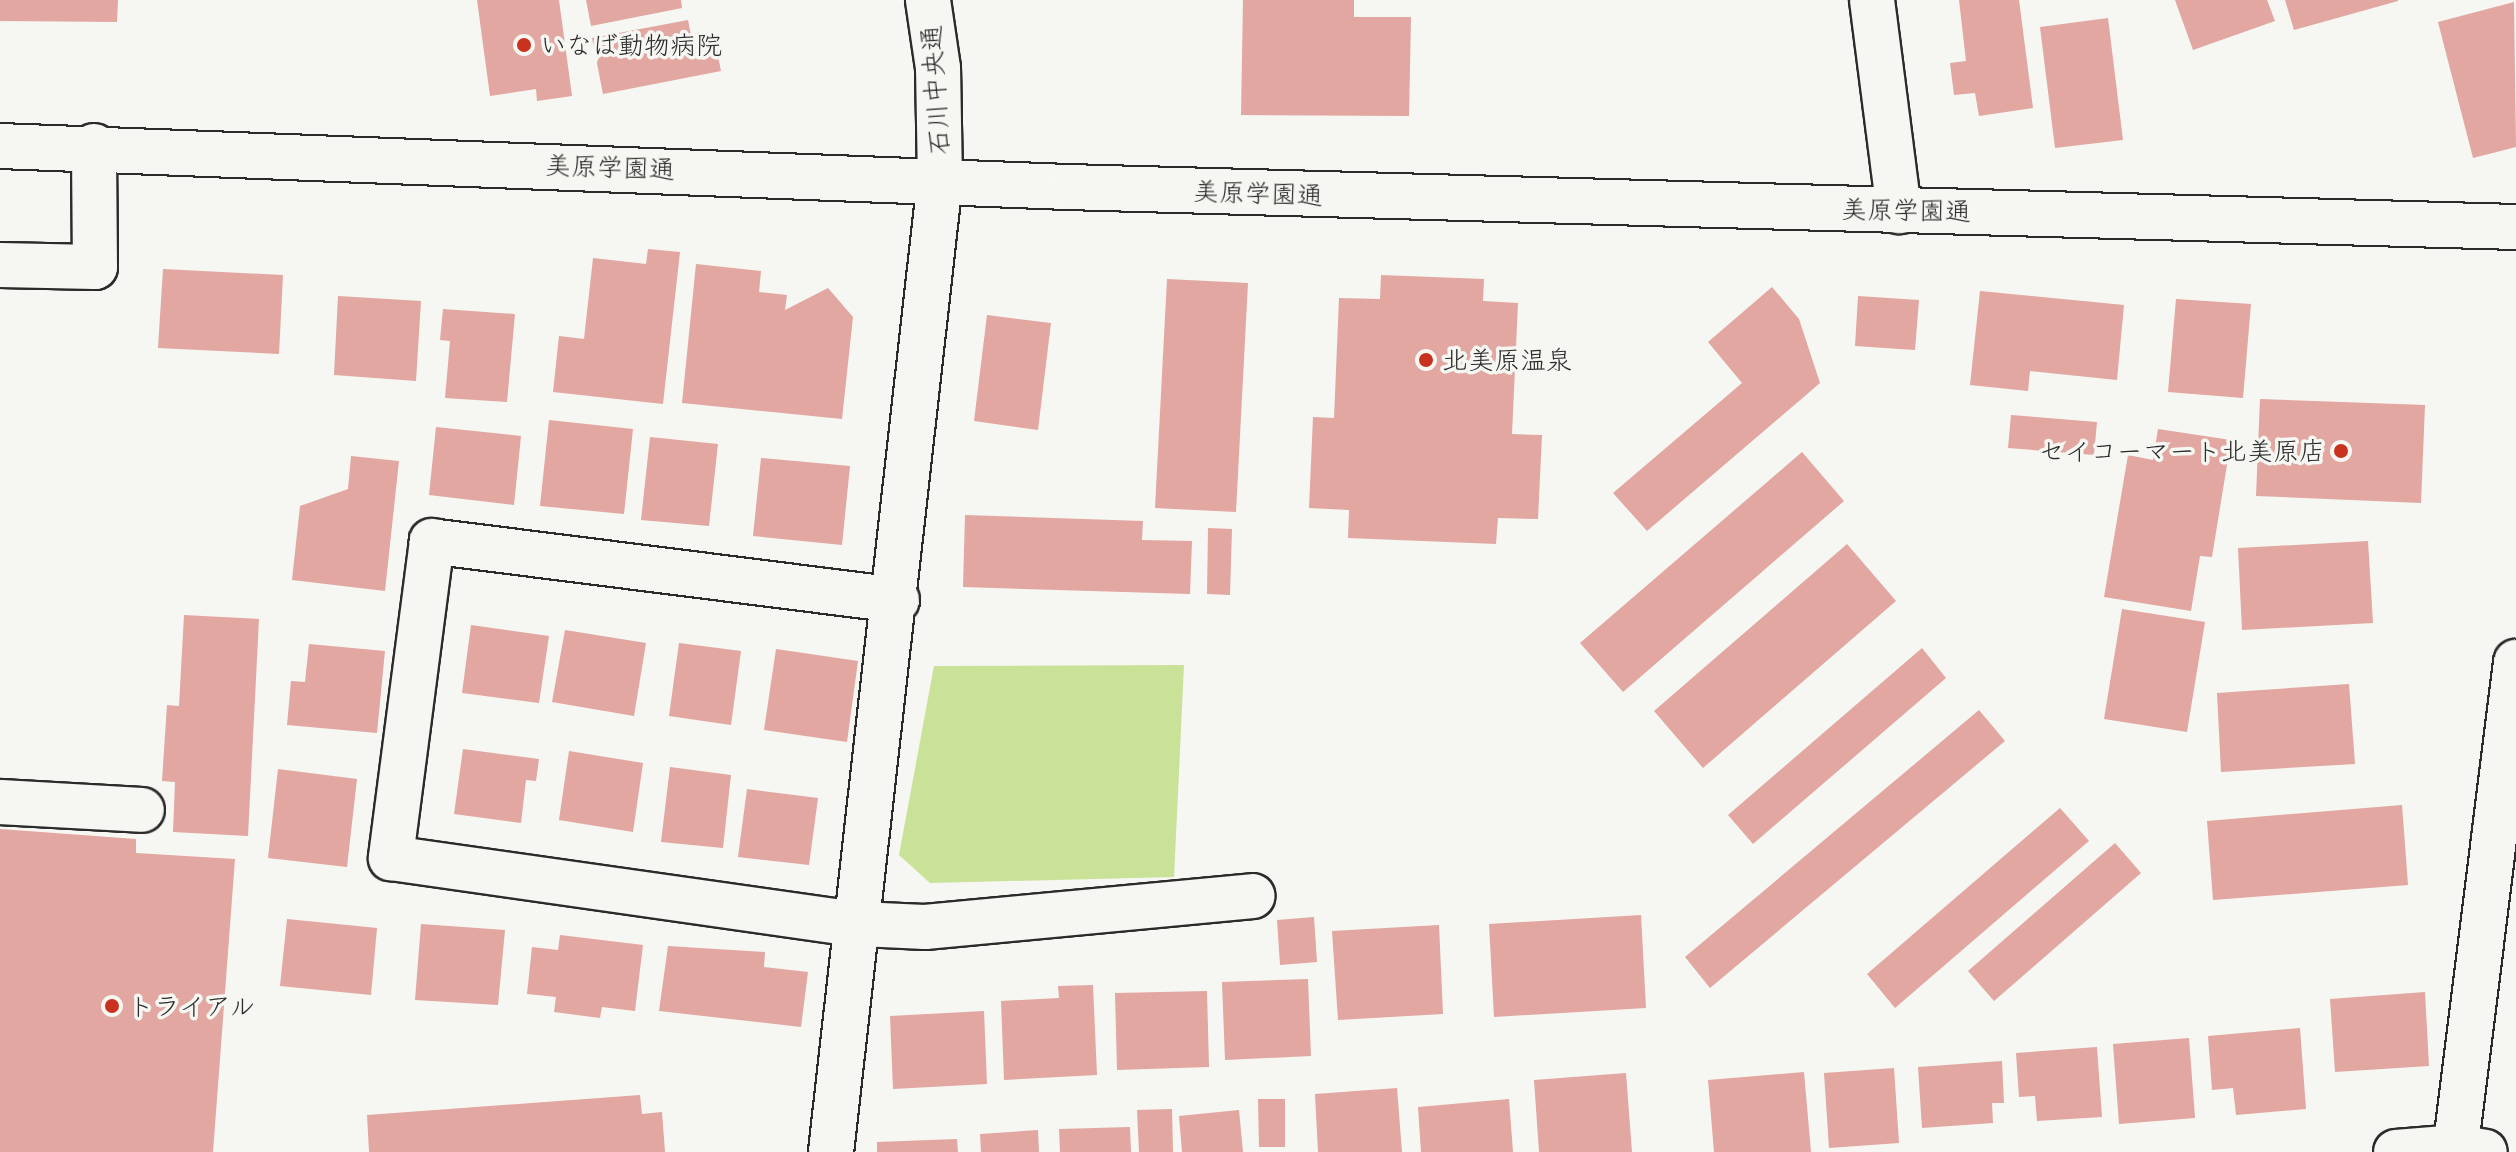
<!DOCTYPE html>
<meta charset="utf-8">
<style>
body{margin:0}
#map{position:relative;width:2516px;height:1152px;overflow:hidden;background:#f6f6f2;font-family:Mali,"Klee One",sans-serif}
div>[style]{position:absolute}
.green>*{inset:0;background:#c9e298}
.building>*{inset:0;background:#e1a7a0}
.roads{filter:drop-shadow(2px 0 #2b2b2b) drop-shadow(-2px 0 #2b2b2b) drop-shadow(0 2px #2b2b2b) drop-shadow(0 -2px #2b2b2b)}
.minor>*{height:44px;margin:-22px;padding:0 22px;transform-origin:22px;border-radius:22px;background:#f6f6f2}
.dots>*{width:22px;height:22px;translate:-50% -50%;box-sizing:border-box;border:4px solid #f6f6f2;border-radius:50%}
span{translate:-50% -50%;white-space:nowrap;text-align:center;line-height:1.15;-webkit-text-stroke:7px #f6f6f2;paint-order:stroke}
.poi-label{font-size:26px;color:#2b2b2b}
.left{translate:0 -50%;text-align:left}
.right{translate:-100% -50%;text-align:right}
.street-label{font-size:26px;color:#2b2b2b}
</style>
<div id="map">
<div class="green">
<div style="clip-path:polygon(1184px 665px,1174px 877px,930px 883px,899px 855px,934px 666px)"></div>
</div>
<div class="building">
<div style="clip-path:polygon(0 0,118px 0,117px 22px,0 21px)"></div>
<div style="clip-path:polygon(477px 0,559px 0,572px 96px,537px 101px,536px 89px,490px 96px)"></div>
<div style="clip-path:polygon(586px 0,681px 0,682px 8px,591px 26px)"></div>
<div style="clip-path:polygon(1243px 0,1354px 0,1354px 17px,1411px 17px,1409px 116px,1241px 115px)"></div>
<div style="clip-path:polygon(1959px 0,2019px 0,2033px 108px,1979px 116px,1975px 93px,1954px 95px,1950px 63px,1966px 61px)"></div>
<div style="clip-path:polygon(2175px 0,2267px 0,2275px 21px,2193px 50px)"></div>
<div style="clip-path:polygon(2285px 0,2398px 0,2398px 1px,2294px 30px)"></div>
<div style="clip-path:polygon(2514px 2px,2516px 147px,2473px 158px,2438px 22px)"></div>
<div style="clip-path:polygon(2108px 18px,2123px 140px,2055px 148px,2040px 27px)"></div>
<div style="clip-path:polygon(688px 20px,691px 35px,713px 31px,721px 71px,603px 94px,592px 38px)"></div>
<div style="clip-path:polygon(648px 249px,680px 252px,663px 404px,553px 392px,559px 336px,584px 339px,593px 258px,646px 264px)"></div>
<div style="clip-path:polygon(696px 264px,761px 271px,759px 292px,787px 295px,785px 310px,828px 288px,853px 317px,842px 419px,682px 403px)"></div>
<div style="clip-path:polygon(163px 269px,283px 275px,279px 354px,158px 348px)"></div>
<div style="clip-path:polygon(1381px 275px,1484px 279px,1483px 301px,1518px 303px,1512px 434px,1542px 435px,1538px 519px,1498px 518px,1496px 544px,1348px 538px,1349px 510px,1309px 508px,1313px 417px,1334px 418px,1339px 298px,1380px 299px)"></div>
<div style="clip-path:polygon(1167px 279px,1248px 283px,1236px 512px,1155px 508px)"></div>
<div style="clip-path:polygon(1772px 287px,1799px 319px,1820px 383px,1647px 531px,1613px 493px,1742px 383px,1708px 342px)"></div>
<div style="clip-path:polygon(1980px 291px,2124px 305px,2117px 380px,2030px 371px,2028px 391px,1970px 385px)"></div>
<div style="clip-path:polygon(338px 296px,421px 301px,416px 381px,334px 375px)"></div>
<div style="clip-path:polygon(1858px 296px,1919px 300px,1915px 350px,1855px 346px)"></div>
<div style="clip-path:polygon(2176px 299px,2251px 304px,2243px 398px,2168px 392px)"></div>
<div style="clip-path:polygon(443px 309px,515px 314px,507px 402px,445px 398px,450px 341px,440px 340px)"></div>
<div style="clip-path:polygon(987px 315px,1051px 323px,1038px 430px,974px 421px)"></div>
<div style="clip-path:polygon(2260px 399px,2425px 405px,2421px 503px,2256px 496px)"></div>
<div style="clip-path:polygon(2011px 415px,2097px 422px,2094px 455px,2008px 448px)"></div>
<div style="clip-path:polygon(549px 420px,633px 429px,624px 514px,540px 506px)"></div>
<div style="clip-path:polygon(436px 427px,521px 436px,514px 505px,429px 495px)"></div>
<div style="clip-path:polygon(2158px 429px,2231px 440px,2212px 557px,2200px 556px,2191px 611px,2104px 597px,2128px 455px,2153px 460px)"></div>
<div style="clip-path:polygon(650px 437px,718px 444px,709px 526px,641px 520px)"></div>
<div style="clip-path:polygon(1802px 452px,1844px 501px,1623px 692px,1580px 643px)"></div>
<div style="clip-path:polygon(351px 456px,399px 461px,385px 591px,292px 580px,300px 506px,348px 489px)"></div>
<div style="clip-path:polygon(761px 458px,850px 466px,842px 545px,753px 536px)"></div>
<div style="clip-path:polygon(965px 515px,1143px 521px,1142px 540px,1192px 541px,1190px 594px,963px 587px)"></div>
<div style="clip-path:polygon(1208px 528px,1232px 529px,1230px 595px,1207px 594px)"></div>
<div style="clip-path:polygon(2368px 541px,2373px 623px,2242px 630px,2238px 548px)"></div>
<div style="clip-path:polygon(1847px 544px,1896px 601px,1703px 768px,1654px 711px)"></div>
<div style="clip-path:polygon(2122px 609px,2205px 622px,2187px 732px,2104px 719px)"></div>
<div style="clip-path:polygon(184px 615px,259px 619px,248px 836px,173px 832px,175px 782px,162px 781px,167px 705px,179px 706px)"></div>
<div style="clip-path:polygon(471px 625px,549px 636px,539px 703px,462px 693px)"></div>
<div style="clip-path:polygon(565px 630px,646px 643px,634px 716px,552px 702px)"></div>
<div style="clip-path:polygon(679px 643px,741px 651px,731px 725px,669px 716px)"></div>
<div style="clip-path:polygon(309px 644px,385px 651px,377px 733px,287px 725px,291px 681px,305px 682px)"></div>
<div style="clip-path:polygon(1922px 648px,1946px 678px,1753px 844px,1728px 815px)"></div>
<div style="clip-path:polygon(776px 649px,858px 661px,847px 742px,764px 730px)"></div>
<div style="clip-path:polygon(2349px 684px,2355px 764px,2221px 772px,2217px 693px)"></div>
<div style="clip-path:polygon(1979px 710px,2005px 741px,1710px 988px,1685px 957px)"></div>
<div style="clip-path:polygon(463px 749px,539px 759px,536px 781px,526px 780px,521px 823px,454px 814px)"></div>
<div style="clip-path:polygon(569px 751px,643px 763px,633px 832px,559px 820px)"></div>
<div style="clip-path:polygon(670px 767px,731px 775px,723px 848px,661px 842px)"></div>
<div style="clip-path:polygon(278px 769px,357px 779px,347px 867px,268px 858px)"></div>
<div style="clip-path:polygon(747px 789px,818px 798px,809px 865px,738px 857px)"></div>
<div style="clip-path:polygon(2402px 805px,2408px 885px,2213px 900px,2207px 821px)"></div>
<div style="clip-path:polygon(2060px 808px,2089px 841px,1895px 1008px,1867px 974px)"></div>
<div style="clip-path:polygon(0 829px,136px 839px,136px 853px,235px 859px,213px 1152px,0 1152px)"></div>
<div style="clip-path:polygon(2115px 843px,2141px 873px,1994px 1001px,1968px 971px)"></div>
<div style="clip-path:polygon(1641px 915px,1646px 1008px,1494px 1017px,1489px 924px)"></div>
<div style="clip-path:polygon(1314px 917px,1317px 962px,1280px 965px,1277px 920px)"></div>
<div style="clip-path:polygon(287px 919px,377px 928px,371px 995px,280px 986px)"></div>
<div style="clip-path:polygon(421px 924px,505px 930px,498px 1005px,415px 1000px)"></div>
<div style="clip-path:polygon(1439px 925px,1443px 1014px,1338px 1020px,1332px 931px)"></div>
<div style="clip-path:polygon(560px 935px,643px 945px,635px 1011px,602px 1007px,600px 1018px,554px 1012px,556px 997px,527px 994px,532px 947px,558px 950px)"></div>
<div style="clip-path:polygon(668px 946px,765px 952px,764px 967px,808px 972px,801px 1027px,659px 1011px)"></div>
<div style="clip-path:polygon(1308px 979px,1311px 1056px,1225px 1060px,1222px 982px)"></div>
<div style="clip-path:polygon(1093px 985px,1097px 1075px,1004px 1080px,1001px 1001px,1059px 998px,1058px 986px)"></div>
<div style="clip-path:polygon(1207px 991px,1209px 1067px,1117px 1070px,1115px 993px)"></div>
<div style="clip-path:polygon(2425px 992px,2429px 1066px,2335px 1072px,2330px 999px)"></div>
<div style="clip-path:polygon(984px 1011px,987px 1084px,893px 1089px,890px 1016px)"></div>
<div style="clip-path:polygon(2300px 1028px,2306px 1109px,2236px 1115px,2233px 1088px,2212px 1090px,2208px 1036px)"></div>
<div style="clip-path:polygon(2189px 1038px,2195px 1118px,2119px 1124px,2113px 1044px)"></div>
<div style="clip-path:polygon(2097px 1047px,2102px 1117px,2037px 1121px,2035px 1096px,2019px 1097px,2016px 1053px)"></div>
<div style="clip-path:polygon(2002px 1061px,2004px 1103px,1992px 1103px,1993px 1123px,1922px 1128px,1918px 1067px)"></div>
<div style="clip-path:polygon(1894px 1068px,1899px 1143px,1829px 1148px,1824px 1073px)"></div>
<div style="clip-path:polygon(1804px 1072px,1811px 1152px,1714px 1152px,1708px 1080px)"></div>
<div style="clip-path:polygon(1626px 1073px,1632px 1152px,1539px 1152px,1534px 1080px)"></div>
<div style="clip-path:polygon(1397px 1088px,1402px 1152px,1318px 1152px,1315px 1094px)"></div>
<div style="clip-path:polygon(640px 1095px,642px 1114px,662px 1112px,665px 1152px,369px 1152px,367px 1115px)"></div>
<div style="clip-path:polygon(1258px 1099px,1285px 1099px,1285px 1147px,1259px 1147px)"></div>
<div style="clip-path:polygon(1509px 1099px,1513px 1152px,1421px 1152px,1418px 1107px)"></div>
<div style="clip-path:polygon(1172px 1109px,1173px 1152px,1139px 1152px,1137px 1110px)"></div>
<div style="clip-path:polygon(1239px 1110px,1243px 1152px,1182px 1152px,1179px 1116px)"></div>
<div style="clip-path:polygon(1130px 1127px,1131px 1152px,1060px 1152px,1059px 1129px)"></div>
<div style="clip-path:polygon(1038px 1130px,1039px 1152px,981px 1152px,980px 1134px)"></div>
<div style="clip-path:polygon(957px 1139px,958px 1152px,877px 1152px,877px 1142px)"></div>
</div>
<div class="roads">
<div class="minor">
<div style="left:1872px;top:0;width:213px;rotate:82.7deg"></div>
<div style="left:0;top:146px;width:1068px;rotate:2.2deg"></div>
<div style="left:1067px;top:187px;width:1450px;rotate:1.58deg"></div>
<div style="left:0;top:265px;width:95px;rotate:1.2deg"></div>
<div style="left:95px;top:267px;width:121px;rotate:-90.5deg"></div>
<div style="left:897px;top:600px;width:469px;rotate:-172.8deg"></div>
<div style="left:432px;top:541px;width:320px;rotate:97.4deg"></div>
<div style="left:391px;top:858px;width:471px;rotate:8.1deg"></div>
<div style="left:857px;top:924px;width:68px;rotate:2.5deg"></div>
<div style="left:925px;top:927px;width:329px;rotate:-5.4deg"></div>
<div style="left:0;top:802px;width:142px;rotate:3.2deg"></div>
<div style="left:831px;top:1152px;width:977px;rotate:-83.6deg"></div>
<div style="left:940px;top:181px;width:113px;rotate:-91deg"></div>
<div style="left:938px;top:68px;width:69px;rotate:-98.4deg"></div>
<div style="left:2396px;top:1152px;width:59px;rotate:-4.8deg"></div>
<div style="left:2455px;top:1147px;width:30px;rotate:9deg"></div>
<div style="left:2455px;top:1152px;width:494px;rotate:-82.9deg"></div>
</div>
</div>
<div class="dots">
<div style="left:524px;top:45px;background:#c8321e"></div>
<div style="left:1426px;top:360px;background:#c8321e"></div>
<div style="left:2341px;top:451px;background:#c8321e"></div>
<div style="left:112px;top:1006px;background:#c8321e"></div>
</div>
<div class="poi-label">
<span class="left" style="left:540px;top:45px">いなば動物病院</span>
<span class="left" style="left:1442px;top:360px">北美原温泉</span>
<span class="right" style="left:2325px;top:451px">セイコーマート北美原店</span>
<span class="left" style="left:128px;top:1006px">トライアル</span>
</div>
<div class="street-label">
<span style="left:935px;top:90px;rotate:-94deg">石川中央通</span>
<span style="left:610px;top:167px;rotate:2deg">美原学園通</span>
<span style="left:1258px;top:193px;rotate:2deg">美原学園通</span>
<span style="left:1906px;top:210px;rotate:1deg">美原学園通</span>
</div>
</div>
